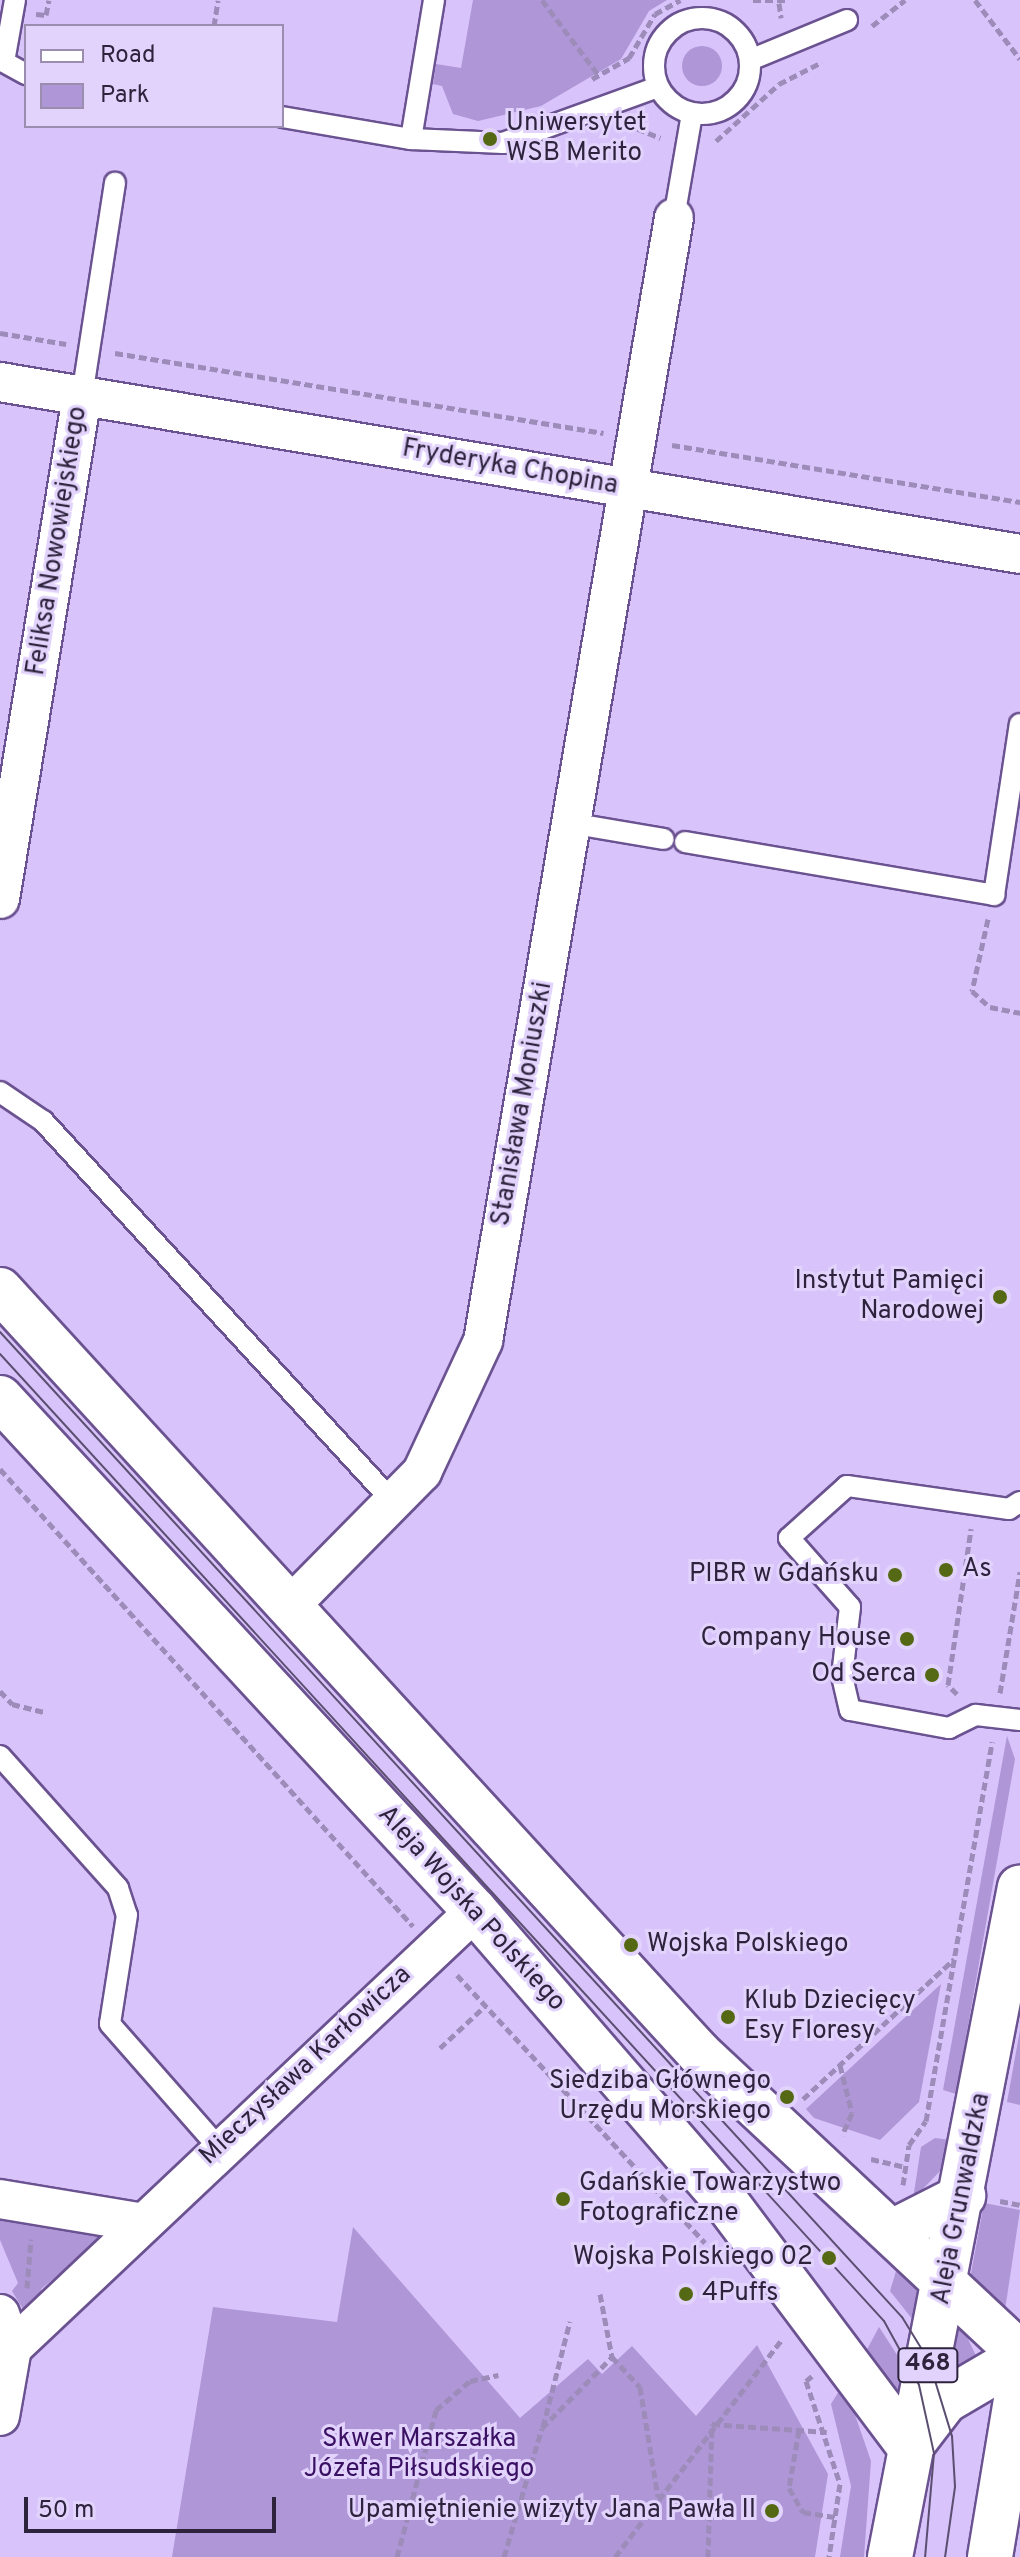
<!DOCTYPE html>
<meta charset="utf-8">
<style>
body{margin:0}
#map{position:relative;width:1020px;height:2557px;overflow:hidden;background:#d8c3fb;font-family:Overpass,sans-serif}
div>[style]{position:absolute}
.green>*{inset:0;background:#af96d7}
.round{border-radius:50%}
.path>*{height:5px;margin-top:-2.5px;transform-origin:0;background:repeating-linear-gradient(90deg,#9d8cb9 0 8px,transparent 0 12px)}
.roads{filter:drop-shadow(2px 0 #6b5290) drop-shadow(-2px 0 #6b5290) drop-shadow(0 2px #6b5290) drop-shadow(0 -2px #6b5290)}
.service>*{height:20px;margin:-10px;padding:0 10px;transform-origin:10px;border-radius:10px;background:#fff}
.service>.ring{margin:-10px;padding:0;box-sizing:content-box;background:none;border:20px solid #fff;border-radius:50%}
.minor>*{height:38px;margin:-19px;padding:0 19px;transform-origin:19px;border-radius:19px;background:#fff}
.tertiary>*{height:44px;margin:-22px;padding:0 22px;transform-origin:22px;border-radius:22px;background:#fff}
.primary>*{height:44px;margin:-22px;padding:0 22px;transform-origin:22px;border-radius:22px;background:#fff}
.tram>*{height:2px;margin:-1px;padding:0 1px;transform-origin:1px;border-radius:1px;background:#5b4e70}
.dots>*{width:22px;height:22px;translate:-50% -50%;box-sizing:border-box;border:4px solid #e2d3fd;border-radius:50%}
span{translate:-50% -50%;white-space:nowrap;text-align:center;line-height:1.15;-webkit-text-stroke:6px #e2d3fd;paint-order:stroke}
.shield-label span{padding:2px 6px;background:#e2d3fd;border:2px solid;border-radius:6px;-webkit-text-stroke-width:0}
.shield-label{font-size:24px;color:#2d233d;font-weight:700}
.poi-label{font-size:26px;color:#2d233d}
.left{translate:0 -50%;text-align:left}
.right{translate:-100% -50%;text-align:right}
.street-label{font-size:26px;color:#2d233d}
.park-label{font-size:26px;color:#3a1062}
.legend{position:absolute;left:24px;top:24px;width:260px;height:104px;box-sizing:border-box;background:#e2d3fd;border:2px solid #9a8db0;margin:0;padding:10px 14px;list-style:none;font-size:24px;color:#2d233d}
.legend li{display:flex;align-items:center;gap:16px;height:40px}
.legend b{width:40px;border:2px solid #9a8db0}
.scale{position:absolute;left:24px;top:2497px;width:252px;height:36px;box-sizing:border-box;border:4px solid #2d233d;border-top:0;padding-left:10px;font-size:24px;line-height:28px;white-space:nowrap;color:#2d233d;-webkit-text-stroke:6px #e2d3fd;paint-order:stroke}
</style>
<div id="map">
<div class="green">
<div style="clip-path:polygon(473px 0,667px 0,649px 11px,621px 59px,541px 106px,478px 121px,453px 114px,442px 86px,433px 84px,436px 64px,461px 68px)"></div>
<div class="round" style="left:682px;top:46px;width:40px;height:40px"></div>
<div style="clip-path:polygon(1007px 1736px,1015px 1759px,956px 2094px,943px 2090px)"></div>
<div style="clip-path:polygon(941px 1984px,919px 2102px,880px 2140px,814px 2118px,806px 2109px)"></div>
<div style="clip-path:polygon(1020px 2030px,1020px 2105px,1007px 2102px)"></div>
<div style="clip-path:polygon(935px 2138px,950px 2140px,945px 2166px,913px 2199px,921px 2147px)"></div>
<div style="clip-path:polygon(984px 2203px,1020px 2210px,1005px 2310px,969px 2284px)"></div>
<div style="clip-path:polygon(0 2207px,86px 2230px,109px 2237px,89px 2260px,79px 2258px,41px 2289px,46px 2302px,26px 2314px,12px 2291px,18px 2283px,0 2240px)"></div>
<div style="clip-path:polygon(353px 2227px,520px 2418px,588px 2359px,602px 2374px,632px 2346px,696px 2416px,757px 2345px,828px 2474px,815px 2557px,172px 2557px,213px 2307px,337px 2322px)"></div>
<div style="clip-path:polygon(900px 2258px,921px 2278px,913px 2320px,890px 2291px)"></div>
<div style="clip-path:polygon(960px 2322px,978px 2360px,950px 2374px)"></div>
<div style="clip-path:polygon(879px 2327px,903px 2364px,896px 2397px,864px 2355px)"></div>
<div style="clip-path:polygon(844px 2383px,871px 2461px,864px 2557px,840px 2557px,851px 2486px,831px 2404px)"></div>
</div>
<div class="path">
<div style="left:542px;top:0;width:96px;rotate:53deg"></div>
<div style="left:753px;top:0;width:35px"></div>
<div style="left:975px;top:0;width:74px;rotate:52.7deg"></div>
<div style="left:779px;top:3px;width:15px;rotate:82deg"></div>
<div style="left:36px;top:14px;width:10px;rotate:6deg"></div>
<div style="left:46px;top:15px;width:15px;rotate:-79deg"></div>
<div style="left:214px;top:26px;width:26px;rotate:-81deg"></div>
<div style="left:872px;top:26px;width:42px;rotate:-38.2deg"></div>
<div style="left:592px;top:79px;width:43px;rotate:-29.6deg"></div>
<div style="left:629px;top:58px;width:51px;rotate:-59.4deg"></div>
<div style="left:655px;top:14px;width:29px;rotate:-29deg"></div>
<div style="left:626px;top:124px;width:37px;rotate:22deg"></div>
<div style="left:716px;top:141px;width:85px;rotate:-42.1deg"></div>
<div style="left:779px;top:84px;width:48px;rotate:-27.1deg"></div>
<div style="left:0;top:333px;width:67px;rotate:9.5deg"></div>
<div style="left:115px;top:353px;width:495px;rotate:9.3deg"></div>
<div style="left:672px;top:445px;width:353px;rotate:9.3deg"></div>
<div style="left:988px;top:919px;width:74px;rotate:102.5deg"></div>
<div style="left:972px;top:991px;width:24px;rotate:42deg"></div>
<div style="left:990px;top:1007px;width:31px;rotate:11deg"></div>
<div style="left:0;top:1469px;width:616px;rotate:47.9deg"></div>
<div style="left:0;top:1691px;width:18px;rotate:47deg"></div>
<div style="left:12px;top:1704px;width:34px;rotate:14deg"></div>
<div style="left:1000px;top:1693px;width:123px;rotate:-80.6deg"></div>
<div style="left:957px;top:1694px;width:13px;rotate:-135deg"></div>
<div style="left:948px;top:1685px;width:158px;rotate:-81.6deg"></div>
<div style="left:457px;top:1975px;width:365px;rotate:47.2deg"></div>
<div style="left:440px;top:2048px;width:62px;rotate:-43deg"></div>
<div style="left:840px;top:2065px;width:49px;rotate:76deg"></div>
<div style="left:852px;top:2113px;width:24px;rotate:114deg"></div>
<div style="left:803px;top:2099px;width:206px;rotate:-42.8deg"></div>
<div style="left:871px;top:2159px;width:36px;rotate:13deg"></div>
<div style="left:903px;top:2185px;width:40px;rotate:-81.5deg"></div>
<div style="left:909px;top:2145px;width:29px;rotate:-55deg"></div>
<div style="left:926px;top:2121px;width:385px;rotate:-80.1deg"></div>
<div style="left:1000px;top:2201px;width:20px;rotate:11deg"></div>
<div style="left:27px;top:2288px;width:49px;rotate:-85.3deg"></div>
<div style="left:600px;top:2294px;width:64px;rotate:79.2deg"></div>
<div style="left:812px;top:2376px;width:8px;rotate:140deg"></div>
<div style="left:806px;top:2381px;width:108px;rotate:71.7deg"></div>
<div style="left:840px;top:2484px;width:74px;rotate:98.6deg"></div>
<div style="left:543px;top:2427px;width:109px;rotate:-75.7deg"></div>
<div style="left:799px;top:2430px;width:59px;rotate:99.8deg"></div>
<div style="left:789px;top:2488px;width:28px;rotate:60deg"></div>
<div style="left:803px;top:2512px;width:33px;rotate:9deg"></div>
<div style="left:397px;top:2557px;width:152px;rotate:-75.1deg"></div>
<div style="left:436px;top:2410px;width:45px;rotate:-40.5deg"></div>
<div style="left:470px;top:2381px;width:29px;rotate:-12deg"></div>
<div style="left:504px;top:2557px;width:134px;rotate:-73.6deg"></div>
<div style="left:542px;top:2428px;width:100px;rotate:-45.4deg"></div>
<div style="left:612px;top:2357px;width:41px;rotate:47deg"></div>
<div style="left:640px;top:2387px;width:111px;rotate:80.7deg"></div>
<div style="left:615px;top:2557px;width:275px;rotate:-52.5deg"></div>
<div style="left:708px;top:2557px;width:133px;rotate:-88.3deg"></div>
<div style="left:712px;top:2424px;width:115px;rotate:4deg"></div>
</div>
<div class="roads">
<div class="service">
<div style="left:15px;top:0;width:63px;rotate:100.1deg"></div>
<div style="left:4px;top:62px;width:25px;rotate:29deg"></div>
<div class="ring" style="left:654px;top:18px;width:76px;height:76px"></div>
<div style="left:750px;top:60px;width:105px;rotate:-22.4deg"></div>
<div style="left:282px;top:117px;width:131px;rotate:9.7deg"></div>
<div style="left:411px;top:139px;width:92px;rotate:2.5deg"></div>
<div style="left:503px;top:143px;width:165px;rotate:-19.9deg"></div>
<div style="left:411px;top:139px;width:141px;rotate:-80.6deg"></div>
<div style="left:674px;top:218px;width:106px;rotate:-80.2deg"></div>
<div style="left:82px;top:396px;width:216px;rotate:-81.2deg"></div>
<div style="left:570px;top:823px;width:95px;rotate:9.7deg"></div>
<div style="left:685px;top:842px;width:314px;rotate:9.7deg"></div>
<div style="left:994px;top:895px;width:173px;rotate:-81.4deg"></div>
<div style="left:0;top:1092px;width:52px;rotate:34deg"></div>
<div style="left:43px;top:1121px;width:520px;rotate:47.42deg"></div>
<div style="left:1020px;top:1502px;width:13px;rotate:148deg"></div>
<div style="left:1009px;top:1509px;width:164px;rotate:-171.9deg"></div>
<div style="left:847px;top:1486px;width:78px;rotate:138.1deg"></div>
<div style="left:789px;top:1538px;width:92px;rotate:48.5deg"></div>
<div style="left:850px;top:1607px;width:69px;rotate:96.6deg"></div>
<div style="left:842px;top:1676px;width:35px;rotate:77deg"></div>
<div style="left:850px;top:1710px;width:101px;rotate:10.3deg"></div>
<div style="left:949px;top:1728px;width:30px;rotate:-26deg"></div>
<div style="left:976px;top:1715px;width:44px;rotate:6.5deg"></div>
<div style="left:0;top:1756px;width:177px;rotate:48.2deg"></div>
<div style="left:118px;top:1888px;width:28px;rotate:72deg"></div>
<div style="left:127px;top:1915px;width:110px;rotate:98.9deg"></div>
<div style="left:110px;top:2024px;width:164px;rotate:48.7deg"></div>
</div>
<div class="minor">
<div style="left:0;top:382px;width:1034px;rotate:9.57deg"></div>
<div style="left:0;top:899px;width:510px;rotate:-80.74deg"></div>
<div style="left:288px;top:1608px;width:191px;rotate:-45.4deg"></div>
<div style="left:422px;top:1472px;width:145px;rotate:-65deg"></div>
<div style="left:483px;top:1341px;width:1139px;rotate:-80.35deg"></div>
<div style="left:0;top:2199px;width:139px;rotate:9.5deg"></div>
<div style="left:0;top:2314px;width:36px;rotate:71deg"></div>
<div style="left:12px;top:2348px;width:69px;rotate:100deg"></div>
<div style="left:12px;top:2348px;width:637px;rotate:-43.35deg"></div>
</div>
<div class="tertiary">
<div style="left:0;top:1290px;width:1035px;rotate:47.51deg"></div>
<div style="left:699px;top:2053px;width:439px;rotate:43.1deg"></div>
<div style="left:0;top:1398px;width:699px;rotate:47.2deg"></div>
<div style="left:475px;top:1911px;width:369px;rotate:49.1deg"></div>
<div style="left:717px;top:2190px;width:321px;rotate:53.1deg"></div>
<div style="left:910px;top:2447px;width:58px;rotate:-52.7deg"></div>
<div style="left:945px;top:2401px;width:87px;rotate:-30.4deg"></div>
</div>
<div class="primary">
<div style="left:892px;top:2232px;width:80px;rotate:-26.9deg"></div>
<div style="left:890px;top:2557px;width:682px;rotate:-79.02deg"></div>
<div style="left:990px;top:2557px;width:183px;rotate:-80.6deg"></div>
</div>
</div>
<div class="tram">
<div style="left:0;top:1332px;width:1336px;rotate:47.52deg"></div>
<div style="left:902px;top:2317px;width:52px;rotate:58.5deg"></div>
<div style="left:929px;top:2361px;width:78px;rotate:73deg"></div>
<div style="left:952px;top:2436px;width:51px;rotate:86.6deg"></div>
<div style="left:955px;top:2487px;width:71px;rotate:98.1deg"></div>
<div style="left:0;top:1354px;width:1310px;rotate:47.57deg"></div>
<div style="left:884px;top:2321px;width:73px;rotate:61.3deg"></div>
<div style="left:919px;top:2385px;width:70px;rotate:77.6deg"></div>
<div style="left:934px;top:2453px;width:104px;rotate:94.9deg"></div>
</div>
<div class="dots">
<div style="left:490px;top:139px;background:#556813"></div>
<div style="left:1000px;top:1297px;background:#556813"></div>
<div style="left:946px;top:1570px;background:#556813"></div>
<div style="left:895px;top:1575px;background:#556813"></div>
<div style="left:907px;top:1639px;background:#556813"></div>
<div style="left:932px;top:1675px;background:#556813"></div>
<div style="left:631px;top:1945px;background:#556813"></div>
<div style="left:728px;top:2017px;background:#556813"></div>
<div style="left:787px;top:2097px;background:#556813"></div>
<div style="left:563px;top:2199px;background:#556813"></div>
<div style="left:829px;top:2258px;background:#556813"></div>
<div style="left:686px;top:2294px;background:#556813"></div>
<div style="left:772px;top:2511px;background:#556813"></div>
</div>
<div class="shield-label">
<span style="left:928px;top:2365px">468</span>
</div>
<div class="poi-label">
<span class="left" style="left:506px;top:139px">Uniwersytet<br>WSB Merito</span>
<span class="right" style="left:984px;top:1297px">Instytut Pamięci<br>Narodowej</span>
<span class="left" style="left:962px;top:1570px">As</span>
<span class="right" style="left:879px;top:1575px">PIBR w Gdańsku</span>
<span class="right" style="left:891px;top:1639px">Company House</span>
<span class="right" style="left:916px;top:1675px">Od Serca</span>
<span class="left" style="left:647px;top:1945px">Wojska Polskiego</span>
<span class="left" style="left:744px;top:2017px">Klub Dziecięcy<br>Esy Floresy</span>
<span class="right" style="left:771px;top:2097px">Siedziba Głównego<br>Urzędu Morskiego</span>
<span class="left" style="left:579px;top:2199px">Gdańskie Towarzystwo<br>Fotograficzne</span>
<span class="right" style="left:813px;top:2258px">Wojska Polskiego 02</span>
<span class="left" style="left:702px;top:2294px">4Puffs</span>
<span class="right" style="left:756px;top:2511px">Upamiętnienie wizyty Jana Pawła II</span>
</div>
<div class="street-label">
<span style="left:510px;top:468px;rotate:10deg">Fryderyka Chopina</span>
<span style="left:58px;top:541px;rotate:-81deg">Feliksa Nowowiejskiego</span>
<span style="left:523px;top:1104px;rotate:-80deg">Stanisława Moniuszki</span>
<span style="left:471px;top:1909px;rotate:48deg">Aleja Wojska Polskiego</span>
<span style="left:306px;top:2066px;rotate:-43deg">Mieczysława Karłowicza</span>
<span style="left:962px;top:2199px;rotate:-79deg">Aleja Grunwaldzka</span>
</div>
<div class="park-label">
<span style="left:419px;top:2455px">Skwer Marszałka<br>Józefa Piłsudskiego</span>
</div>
<ul class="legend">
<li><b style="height:10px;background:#fff"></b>Road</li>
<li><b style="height:22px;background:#af96d7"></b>Park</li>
</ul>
<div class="scale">50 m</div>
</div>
